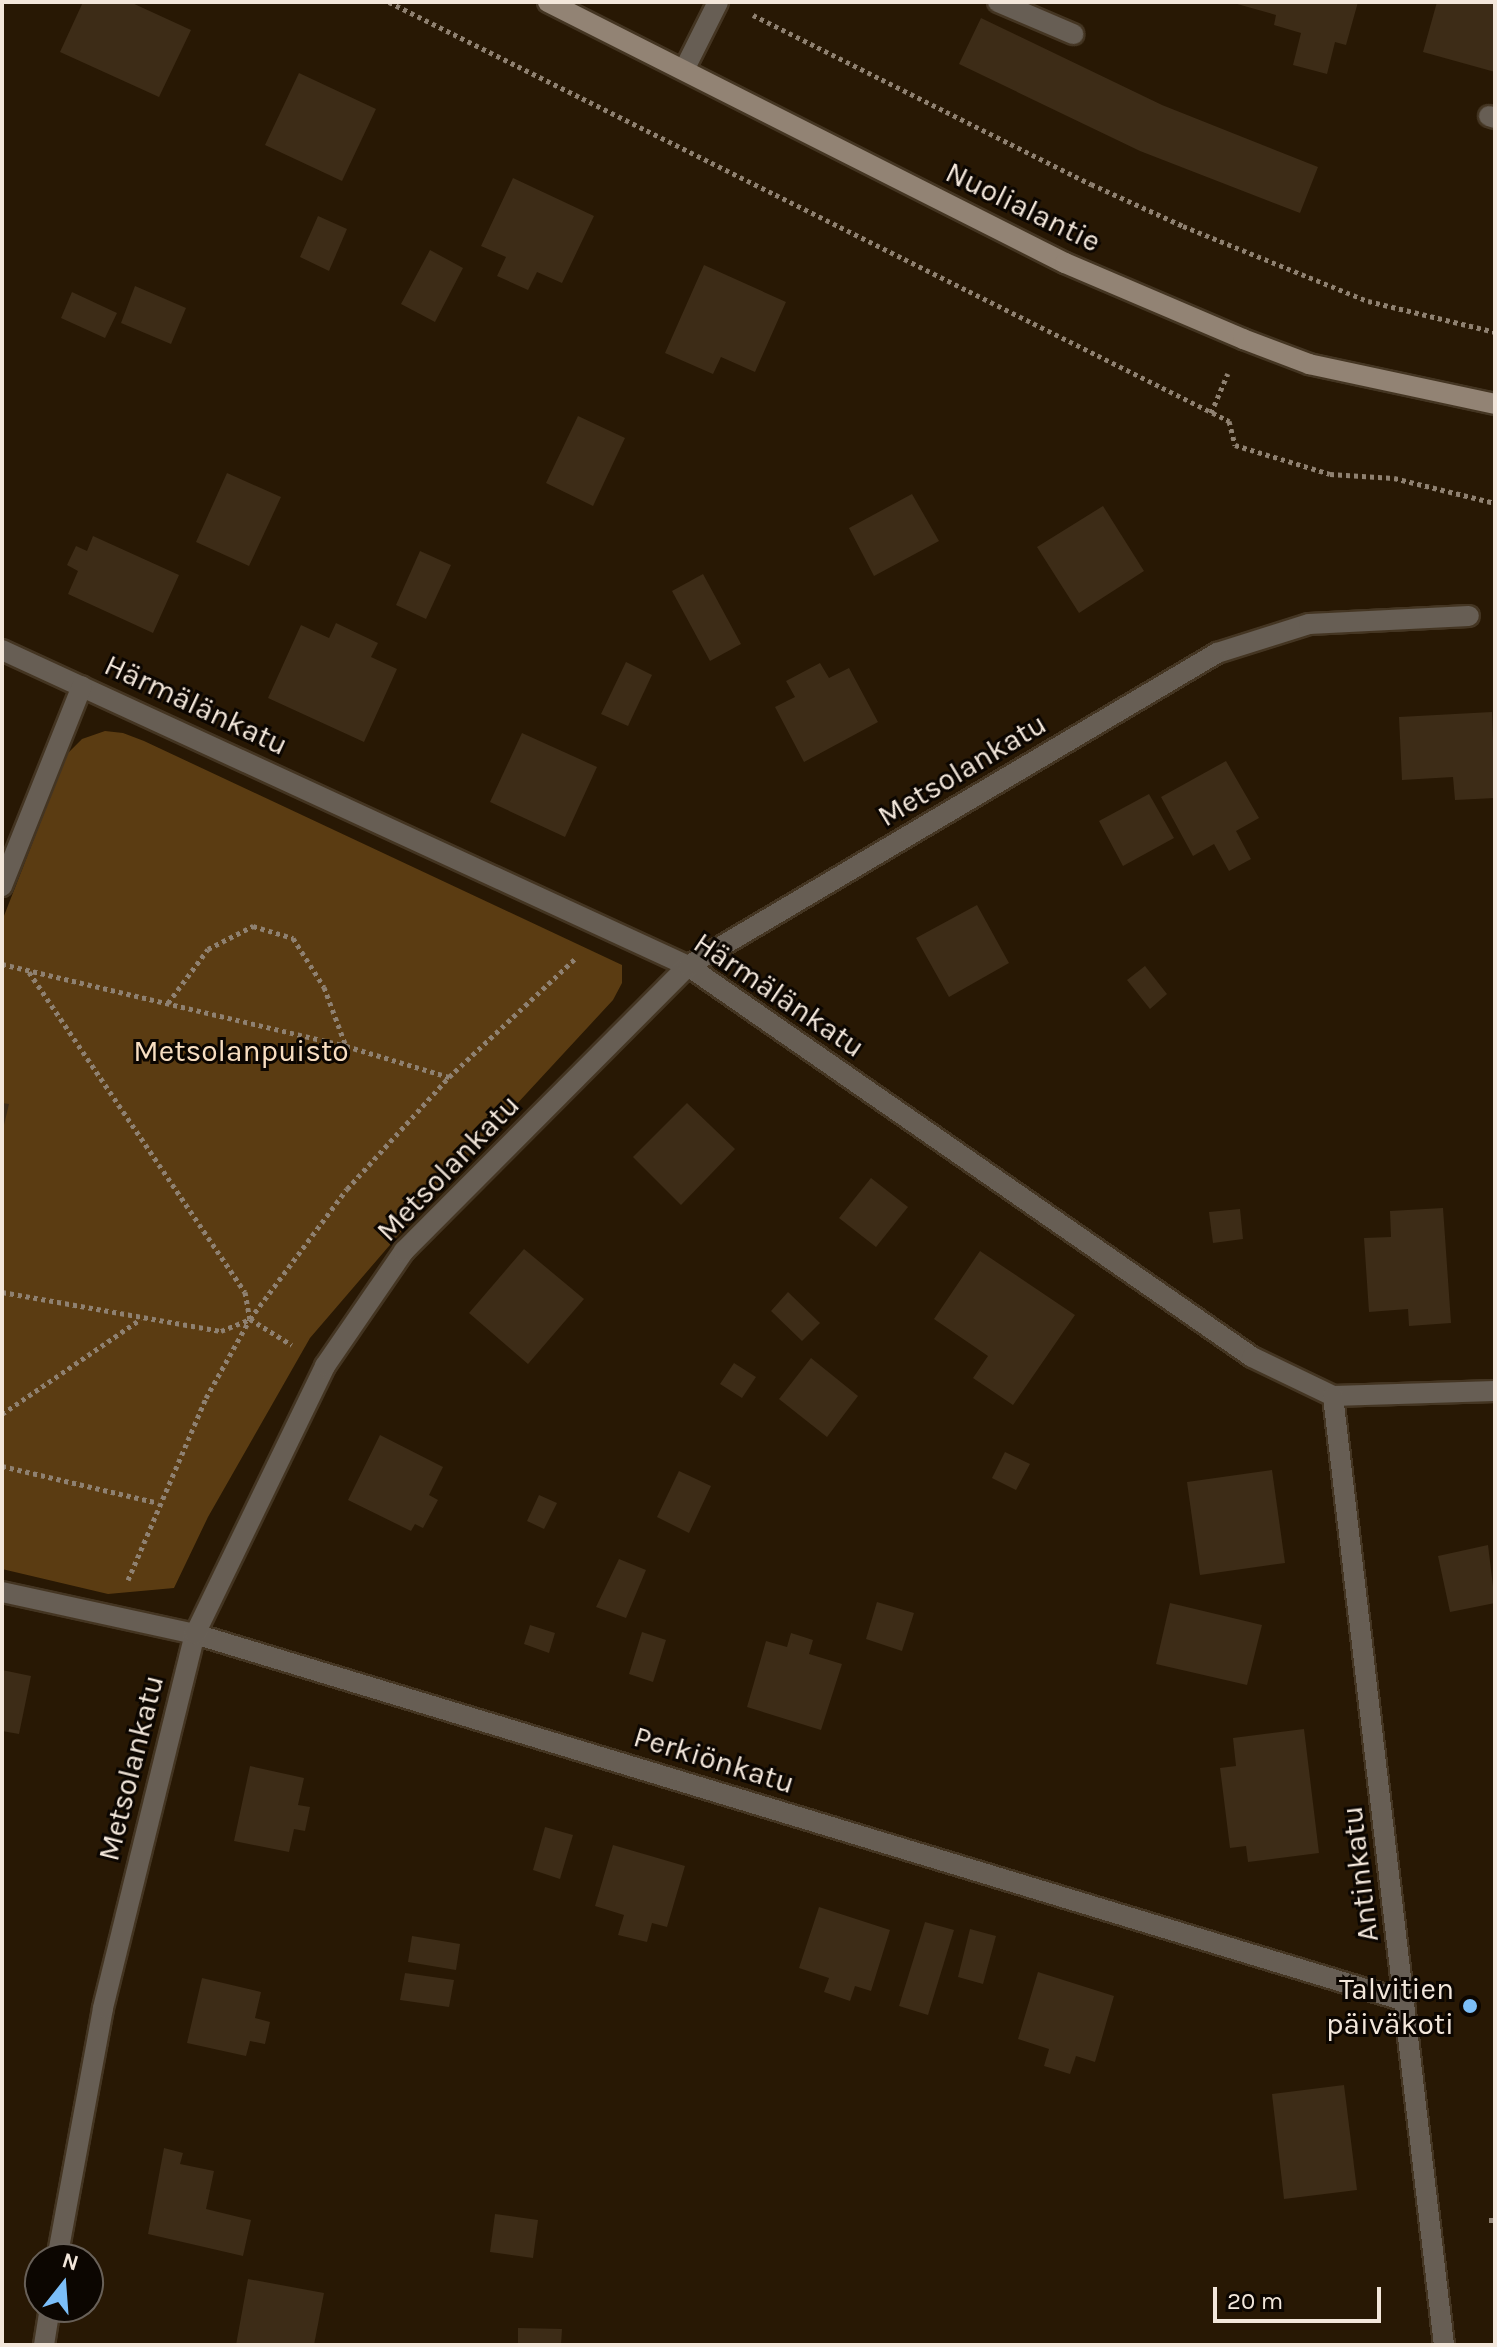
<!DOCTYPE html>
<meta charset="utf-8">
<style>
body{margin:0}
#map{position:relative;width:1497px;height:2347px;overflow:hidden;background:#281804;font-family:Karla,sans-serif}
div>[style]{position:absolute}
.green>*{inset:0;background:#5b3c12}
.building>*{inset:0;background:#3d2c17}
.path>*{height:5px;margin-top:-2.5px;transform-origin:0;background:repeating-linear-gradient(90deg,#8f8171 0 4px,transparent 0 8px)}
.roads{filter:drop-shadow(2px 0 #443522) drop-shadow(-2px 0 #443522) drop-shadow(0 2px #443522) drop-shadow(0 -2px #443522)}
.lane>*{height:20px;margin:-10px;padding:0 10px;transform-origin:10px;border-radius:10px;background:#675e54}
.street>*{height:20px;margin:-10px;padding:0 10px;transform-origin:10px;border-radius:10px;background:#675e54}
.secondary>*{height:20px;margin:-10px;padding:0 10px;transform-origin:10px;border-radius:10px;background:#928374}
.dots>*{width:22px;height:22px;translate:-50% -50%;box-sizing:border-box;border:4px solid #0c0601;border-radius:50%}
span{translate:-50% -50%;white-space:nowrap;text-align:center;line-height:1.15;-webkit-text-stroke:6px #0c0601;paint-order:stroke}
.street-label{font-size:30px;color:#f3e7db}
.park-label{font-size:30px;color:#f8dec1}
.poi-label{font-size:30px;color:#f3e7db}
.right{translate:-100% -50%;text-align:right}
.frame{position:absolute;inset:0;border:4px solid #f3e7db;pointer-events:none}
.north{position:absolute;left:24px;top:2243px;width:80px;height:80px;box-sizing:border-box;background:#0c0601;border:2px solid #686058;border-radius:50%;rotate:17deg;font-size:22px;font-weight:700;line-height:32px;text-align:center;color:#f3e7db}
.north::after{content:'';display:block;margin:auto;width:28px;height:36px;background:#7bbef8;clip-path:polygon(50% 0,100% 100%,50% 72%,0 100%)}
.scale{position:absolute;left:1213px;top:2287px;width:168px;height:36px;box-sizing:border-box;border:4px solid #f3e7db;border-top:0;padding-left:10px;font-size:24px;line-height:28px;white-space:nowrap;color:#f3e7db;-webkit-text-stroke:6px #0c0601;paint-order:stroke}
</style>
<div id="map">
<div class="green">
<div style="clip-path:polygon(105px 731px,123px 733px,144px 741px,622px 965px,622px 983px,613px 1000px,438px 1189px,310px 1338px,208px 1517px,174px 1588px,108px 1594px,2px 1569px,2px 921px,67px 754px,82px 739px)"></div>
</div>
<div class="building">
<div style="clip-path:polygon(83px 2px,130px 2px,191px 30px,159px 97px,60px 52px)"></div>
<div style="clip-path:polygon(1230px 2px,1358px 2px,1346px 45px,1335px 42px,1327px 74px,1293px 65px,1301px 33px,1274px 25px,1276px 15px)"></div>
<div style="clip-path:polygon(1437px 2px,1495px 2px,1495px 72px,1423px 52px)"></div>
<div style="clip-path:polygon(981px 18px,1162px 105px,1318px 167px,1300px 213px,1140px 151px,959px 64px)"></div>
<div style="clip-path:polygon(299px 73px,376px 109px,342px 181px,265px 145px)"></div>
<div style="clip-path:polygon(513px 178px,594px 216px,562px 283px,537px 272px,528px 290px,497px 276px,506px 257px,481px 246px)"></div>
<div style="clip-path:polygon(318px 216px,347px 229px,329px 271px,300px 257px)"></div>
<div style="clip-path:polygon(430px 250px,463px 268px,435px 322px,401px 304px)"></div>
<div style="clip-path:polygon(704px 265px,786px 302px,755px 372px,721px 357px,713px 374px,665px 353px)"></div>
<div style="clip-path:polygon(135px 286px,186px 308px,171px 344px,121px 323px)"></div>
<div style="clip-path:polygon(72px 292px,117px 313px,105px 338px,61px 318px)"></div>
<div style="clip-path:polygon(578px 416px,625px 438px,593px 506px,546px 483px)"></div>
<div style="clip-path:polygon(227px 473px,281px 497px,249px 566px,196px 542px)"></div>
<div style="clip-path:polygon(912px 494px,939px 541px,874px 576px,849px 528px)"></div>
<div style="clip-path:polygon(1103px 506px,1144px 571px,1079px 613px,1037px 547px)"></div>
<div style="clip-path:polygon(93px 536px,179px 575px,153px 633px,68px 594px,78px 571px,67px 565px,76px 546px,87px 551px)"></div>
<div style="clip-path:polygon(420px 551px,451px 565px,426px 619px,396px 605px)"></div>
<div style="clip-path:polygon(703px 574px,741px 644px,710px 661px,672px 591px)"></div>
<div style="clip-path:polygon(336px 623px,378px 643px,371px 657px,397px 669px,364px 742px,268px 698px,301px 625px,329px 638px)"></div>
<div style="clip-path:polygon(626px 662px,652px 675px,628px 726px,601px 714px)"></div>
<div style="clip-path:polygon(820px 663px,829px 678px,849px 668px,878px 722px,804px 762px,775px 707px,795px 697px,786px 681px)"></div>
<div style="clip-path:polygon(1492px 712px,1495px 798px,1455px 800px,1453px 777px,1402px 780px,1399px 717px)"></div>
<div style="clip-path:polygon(522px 733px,597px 767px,565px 837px,490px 802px)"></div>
<div style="clip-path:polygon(1226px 761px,1259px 818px,1236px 831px,1251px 859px,1229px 871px,1214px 844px,1193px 856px,1161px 797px)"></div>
<div style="clip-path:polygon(1149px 794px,1174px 838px,1123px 866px,1099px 821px)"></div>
<div style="clip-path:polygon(977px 905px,1009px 963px,949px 997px,916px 938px)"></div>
<div style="clip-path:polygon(1145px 966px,1167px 994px,1150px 1009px,1127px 980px)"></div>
<div style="clip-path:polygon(2px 1103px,9px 1104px,3px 1129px,2px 1129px)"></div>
<div style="clip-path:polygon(687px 1103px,735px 1149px,681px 1205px,633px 1157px)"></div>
<div style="clip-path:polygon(871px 1178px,908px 1207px,876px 1247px,839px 1218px)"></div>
<div style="clip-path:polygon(1443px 1208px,1451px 1323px,1409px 1326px,1408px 1309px,1369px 1312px,1364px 1238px,1391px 1237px,1390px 1211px)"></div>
<div style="clip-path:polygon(1240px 1209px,1243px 1239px,1213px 1243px,1209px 1212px)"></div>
<div style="clip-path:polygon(524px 1249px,584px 1299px,528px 1364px,469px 1313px)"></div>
<div style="clip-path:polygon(980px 1251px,1075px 1315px,1013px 1405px,973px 1378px,988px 1356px,934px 1319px)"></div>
<div style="clip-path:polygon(788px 1292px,820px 1323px,802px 1341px,771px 1311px)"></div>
<div style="clip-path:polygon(811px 1358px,858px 1396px,827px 1437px,779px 1399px)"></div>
<div style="clip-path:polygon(734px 1363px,756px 1377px,742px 1398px,720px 1384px)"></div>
<div style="clip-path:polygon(380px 1435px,443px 1467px,429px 1495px,438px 1500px,423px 1528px,415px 1524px,411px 1531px,348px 1500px)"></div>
<div style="clip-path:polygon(1005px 1452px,1030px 1464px,1016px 1490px,992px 1478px)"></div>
<div style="clip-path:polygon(1272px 1470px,1285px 1563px,1200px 1575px,1187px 1482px)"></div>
<div style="clip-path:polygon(679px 1471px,711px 1486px,689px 1533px,657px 1517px)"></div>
<div style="clip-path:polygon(539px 1495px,557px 1503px,544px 1529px,527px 1521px)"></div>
<div style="clip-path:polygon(1488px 1545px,1495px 1603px,1450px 1612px,1438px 1556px)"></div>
<div style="clip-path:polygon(619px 1559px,646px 1570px,626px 1618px,596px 1607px)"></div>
<div style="clip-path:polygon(877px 1602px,914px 1613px,902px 1651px,866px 1639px)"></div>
<div style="clip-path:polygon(1170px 1603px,1262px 1625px,1247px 1685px,1156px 1664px)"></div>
<div style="clip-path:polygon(530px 1625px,555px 1633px,549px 1653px,524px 1644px)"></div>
<div style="clip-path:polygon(642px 1632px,666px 1640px,653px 1682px,629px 1674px)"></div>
<div style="clip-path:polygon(791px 1633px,813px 1640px,809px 1654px,842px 1664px,821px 1730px,747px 1707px,766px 1641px,787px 1647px)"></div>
<div style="clip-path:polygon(2px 1670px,31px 1676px,19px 1734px,2px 1731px)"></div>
<div style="clip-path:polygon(1304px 1729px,1319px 1853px,1248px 1862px,1246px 1846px,1230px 1848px,1220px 1768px,1236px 1766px,1233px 1738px)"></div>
<div style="clip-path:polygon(250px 1766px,304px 1778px,298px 1805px,310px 1807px,305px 1831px,294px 1829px,289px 1852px,234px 1841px)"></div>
<div style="clip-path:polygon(545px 1827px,573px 1835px,560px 1879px,533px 1870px)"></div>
<div style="clip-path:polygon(613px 1845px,685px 1866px,667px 1927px,652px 1923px,647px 1942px,618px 1935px,624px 1915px,595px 1906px)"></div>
<div style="clip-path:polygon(819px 1907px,890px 1930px,871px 1991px,855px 1986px,850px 2001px,824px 1992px,829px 1978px,799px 1968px)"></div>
<div style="clip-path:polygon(925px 1922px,954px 1930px,928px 2015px,899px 2006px)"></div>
<div style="clip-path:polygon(970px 1929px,996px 1936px,983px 1984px,958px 1977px)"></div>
<div style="clip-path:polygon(412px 1936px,460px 1944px,456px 1970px,408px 1962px)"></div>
<div style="clip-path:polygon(1038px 1972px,1114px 1996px,1095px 2062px,1076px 2056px,1070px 2074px,1044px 2066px,1049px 2049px,1018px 2039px)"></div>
<div style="clip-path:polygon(405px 1973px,454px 1980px,449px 2007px,400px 2000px)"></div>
<div style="clip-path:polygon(202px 1978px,261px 1992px,255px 2018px,270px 2022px,265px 2044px,250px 2041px,246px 2056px,187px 2043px)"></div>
<div style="clip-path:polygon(1344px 2085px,1357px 2190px,1284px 2199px,1272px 2094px)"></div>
<div style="clip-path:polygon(164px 2148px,183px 2153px,180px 2164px,214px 2171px,206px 2209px,251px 2220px,243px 2256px,148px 2234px)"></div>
<div style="clip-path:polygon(495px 2214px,538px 2220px,533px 2258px,490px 2252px)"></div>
<div style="clip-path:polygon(248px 2279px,324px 2293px,314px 2345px,236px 2345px)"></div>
<div style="clip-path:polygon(518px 2328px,562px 2329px,561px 2345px,518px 2345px)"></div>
</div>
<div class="path">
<div style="left:389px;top:2px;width:939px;rotate:26.51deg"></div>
<div style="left:1229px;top:421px;width:25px;rotate:76deg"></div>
<div style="left:1235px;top:445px;width:99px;rotate:17deg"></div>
<div style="left:1330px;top:474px;width:64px;rotate:3.6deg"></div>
<div style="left:1394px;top:478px;width:104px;rotate:13.9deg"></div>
<div style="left:753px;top:15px;width:378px;rotate:26.6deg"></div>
<div style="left:1091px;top:184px;width:101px;rotate:24.5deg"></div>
<div style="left:1183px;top:226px;width:200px;rotate:22.1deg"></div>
<div style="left:1368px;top:301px;width:131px;rotate:13.7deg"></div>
<div style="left:1211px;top:413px;width:43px;rotate:-67deg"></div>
<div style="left:2px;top:964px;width:354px;rotate:13.4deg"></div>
<div style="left:346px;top:1046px;width:108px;rotate:16.8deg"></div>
<div style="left:29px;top:972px;width:386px;rotate:56deg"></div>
<div style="left:245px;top:1292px;width:27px;rotate:80deg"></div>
<div style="left:250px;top:1319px;width:49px;rotate:31.8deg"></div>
<div style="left:168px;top:1003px;width:67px;rotate:-53.5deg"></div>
<div style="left:208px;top:949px;width:51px;rotate:-27.1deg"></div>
<div style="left:253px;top:926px;width:42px;rotate:16.7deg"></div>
<div style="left:293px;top:938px;width:58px;rotate:57.7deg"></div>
<div style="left:324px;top:987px;width:63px;rotate:69.6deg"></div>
<div style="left:2px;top:1292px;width:222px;rotate:10.1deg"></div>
<div style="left:221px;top:1331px;width:31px;rotate:-22deg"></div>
<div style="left:2px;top:1414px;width:168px;rotate:-34.4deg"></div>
<div style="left:2px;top:1466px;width:160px;rotate:13.3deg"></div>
<div style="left:128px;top:1580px;width:198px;rotate:-66.8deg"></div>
<div style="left:206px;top:1398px;width:90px;rotate:-60.9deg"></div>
<div style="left:250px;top:1319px;width:162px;rotate:-53.3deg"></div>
<div style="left:347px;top:1189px;width:151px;rotate:-47.7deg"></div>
<div style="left:449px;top:1077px;width:175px;rotate:-43.2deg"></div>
<div style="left:1489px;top:2220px;width:6px"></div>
</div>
<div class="roads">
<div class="lane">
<div style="left:998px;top:2px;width:82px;rotate:23.1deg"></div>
<div style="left:684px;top:70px;width:76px;rotate:-63.4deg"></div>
<div style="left:1489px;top:116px;width:6px;rotate:18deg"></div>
<div style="left:1217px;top:653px;width:96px;rotate:-17.5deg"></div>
<div style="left:1309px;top:624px;width:160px;rotate:-2.9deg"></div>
</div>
<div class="street">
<div style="left:2px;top:650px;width:755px;rotate:24.73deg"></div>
<div style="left:688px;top:966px;width:686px;rotate:34.73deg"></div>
<div style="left:1252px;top:1357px;width:90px;rotate:25.7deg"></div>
<div style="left:1333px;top:1396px;width:162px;rotate:-1.8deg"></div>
<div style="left:2px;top:886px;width:215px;rotate:-68.2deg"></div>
<div style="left:1333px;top:1396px;width:955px;rotate:83.33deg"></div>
<div style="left:2px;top:1592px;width:198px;rotate:12.3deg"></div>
<div style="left:195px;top:1634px;width:1264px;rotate:16.87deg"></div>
<div style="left:57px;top:2259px;width:255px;rotate:-79.6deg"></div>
<div style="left:103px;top:2008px;width:385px;rotate:-76.2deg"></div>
<div style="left:195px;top:1634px;width:298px;rotate:-64.1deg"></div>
<div style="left:325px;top:1366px;width:140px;rotate:-55.5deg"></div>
<div style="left:404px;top:1251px;width:402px;rotate:-45.1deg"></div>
<div style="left:688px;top:966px;width:615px;rotate:-30.61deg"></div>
<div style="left:44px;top:2345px;width:38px;rotate:-81deg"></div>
</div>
<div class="secondary">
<div style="left:548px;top:2px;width:579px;rotate:26.79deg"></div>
<div style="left:1065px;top:263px;width:194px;rotate:23.1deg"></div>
<div style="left:1243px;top:339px;width:71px;rotate:20.7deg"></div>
<div style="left:1309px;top:364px;width:190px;rotate:12.1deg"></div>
</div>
</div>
<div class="dots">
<div style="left:1470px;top:2006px;background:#7bbef8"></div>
</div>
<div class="street-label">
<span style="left:1023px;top:207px;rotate:26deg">Nuolialantie</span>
<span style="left:196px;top:705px;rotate:25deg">Härmälänkatu</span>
<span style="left:962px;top:770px;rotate:-31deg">Metsolankatu</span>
<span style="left:779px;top:995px;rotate:34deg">Härmälänkatu</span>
<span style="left:448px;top:1168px;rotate:-46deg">Metsolankatu</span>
<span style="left:714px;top:1760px;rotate:17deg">Perkiönkatu</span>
<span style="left:131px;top:1768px;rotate:-76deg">Metsolankatu</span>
<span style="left:1360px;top:1874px;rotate:-97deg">Antinkatu</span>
</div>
<div class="park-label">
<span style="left:241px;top:1051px">Metsolanpuisto</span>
</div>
<div class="poi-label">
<span class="right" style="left:1454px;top:2006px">Talvitien<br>päiväkoti</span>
</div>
<div class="frame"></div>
<div class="north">N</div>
<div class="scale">20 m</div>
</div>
